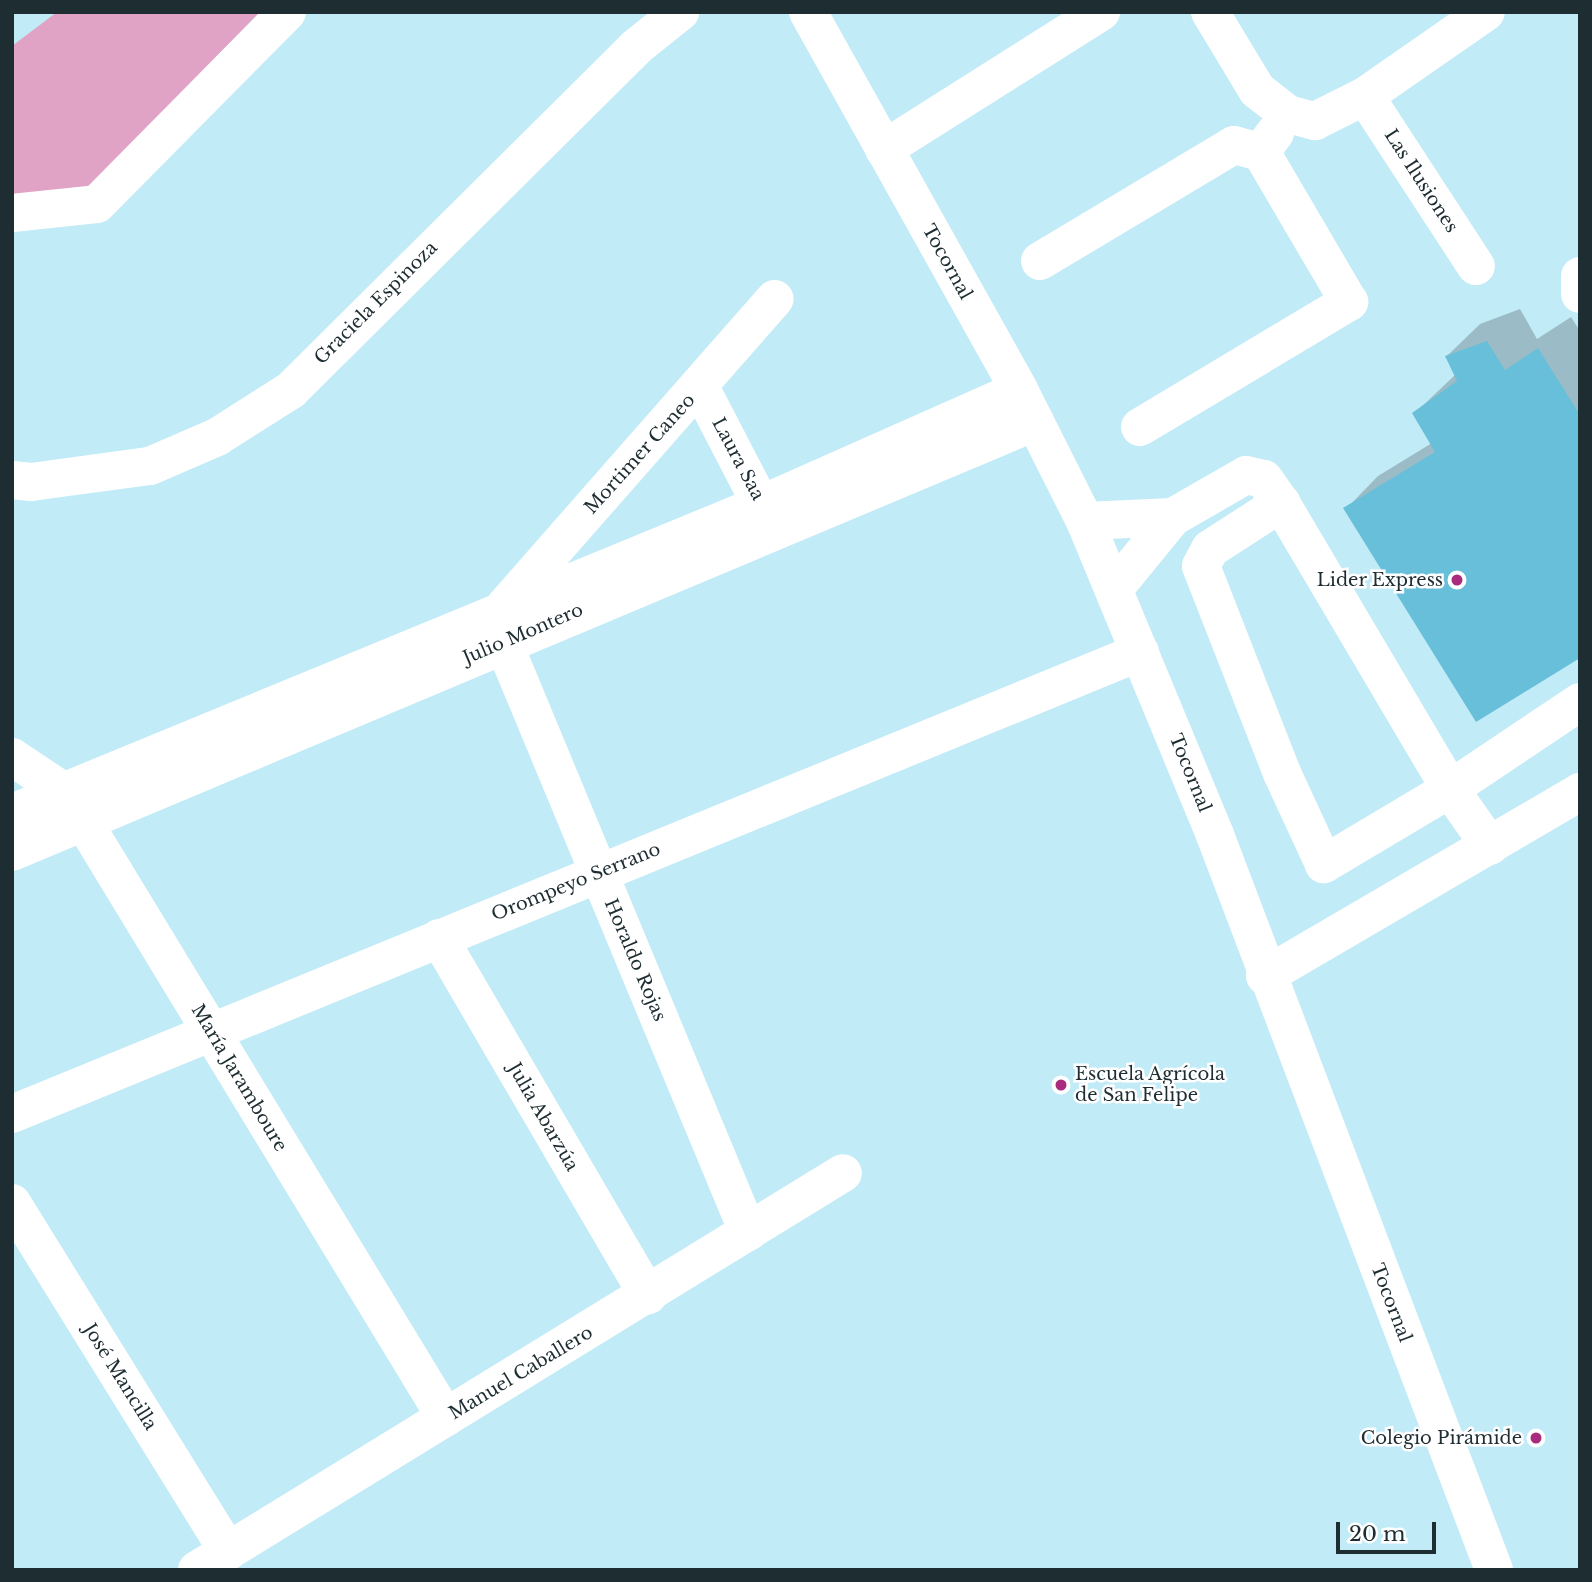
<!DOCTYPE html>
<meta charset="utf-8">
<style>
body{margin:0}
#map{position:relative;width:1592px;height:1582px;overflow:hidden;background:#c2ebf8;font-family:"Libre Baskerville",serif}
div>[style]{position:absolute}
.green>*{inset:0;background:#e1a3c5}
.shadow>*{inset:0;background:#0003}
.building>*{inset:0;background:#67bfd9}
.minor>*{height:38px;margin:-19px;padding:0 19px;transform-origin:19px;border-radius:19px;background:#fff}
.major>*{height:38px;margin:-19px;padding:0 19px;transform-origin:19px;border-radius:19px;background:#fff}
.dots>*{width:19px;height:19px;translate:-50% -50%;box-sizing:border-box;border:4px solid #fff;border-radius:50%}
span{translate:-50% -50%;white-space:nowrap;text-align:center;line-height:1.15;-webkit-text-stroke:5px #fff;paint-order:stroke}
.street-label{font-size:18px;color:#1e2d32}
.poi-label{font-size:18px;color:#1e2d32}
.right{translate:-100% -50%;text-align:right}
.left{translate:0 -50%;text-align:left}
.frame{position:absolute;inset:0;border:14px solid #1e2d32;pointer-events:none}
.scale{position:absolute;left:1336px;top:1522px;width:100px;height:32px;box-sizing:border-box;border:4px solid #1e2d32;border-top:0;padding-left:9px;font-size:21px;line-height:24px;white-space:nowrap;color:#1e2d32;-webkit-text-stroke:5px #fff;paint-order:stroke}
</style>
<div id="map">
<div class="green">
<div style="clip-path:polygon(57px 12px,260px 12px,90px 186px,12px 195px,12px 46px)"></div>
</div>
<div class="shadow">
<div style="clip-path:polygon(1520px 309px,1537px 339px,1571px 317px,1580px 331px,1580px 656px,1346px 509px,1378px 476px,1432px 443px,1414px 414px,1456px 374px,1447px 356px,1480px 324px)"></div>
</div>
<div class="building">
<div style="clip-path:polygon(1487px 341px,1505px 370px,1538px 348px,1580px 415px,1580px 658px,1476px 722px,1343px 508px,1435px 452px,1412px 413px,1457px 381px,1445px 356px)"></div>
</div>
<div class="minor">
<div style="left:1210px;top:12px;width:91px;rotate:58.9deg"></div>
<div style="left:1257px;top:90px;width:39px;rotate:38deg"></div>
<div style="left:1288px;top:114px;width:28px;rotate:15deg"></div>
<div style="left:1315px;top:121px;width:56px;rotate:-26.6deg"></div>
<div style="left:1365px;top:96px;width:147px;rotate:-34.8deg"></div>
<div style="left:1365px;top:96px;width:203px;rotate:56.9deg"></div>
<div style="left:884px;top:149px;width:257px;rotate:-32.3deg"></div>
<div style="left:12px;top:213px;width:85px;rotate:-6deg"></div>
<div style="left:97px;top:204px;width:270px;rotate:-45.3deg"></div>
<div style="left:1040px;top:261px;width:226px;rotate:-30.9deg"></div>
<div style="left:1234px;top:145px;width:28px;rotate:15deg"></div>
<div style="left:1261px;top:152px;width:24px;rotate:-54deg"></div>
<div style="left:1580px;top:276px;width:18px;rotate:90deg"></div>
<div style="left:700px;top:387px;width:159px;rotate:62.6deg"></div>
<div style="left:1140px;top:427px;width:244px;rotate:-30.9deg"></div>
<div style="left:1349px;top:302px;width:174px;rotate:-120.4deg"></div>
<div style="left:12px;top:480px;width:19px;rotate:6deg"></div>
<div style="left:31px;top:482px;width:120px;rotate:-7.7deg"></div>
<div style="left:150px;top:466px;width:73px;rotate:-23.4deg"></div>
<div style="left:217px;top:437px;width:88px;rotate:-32.4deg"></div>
<div style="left:291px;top:390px;width:485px;rotate:-44.8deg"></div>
<div style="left:635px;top:48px;width:58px;rotate:-38.7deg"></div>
<div style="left:1085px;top:521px;width:88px;rotate:-2.6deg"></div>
<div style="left:1173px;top:517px;width:84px;rotate:-29.9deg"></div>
<div style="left:1246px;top:475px;width:18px;rotate:13deg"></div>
<div style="left:1264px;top:479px;width:29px;rotate:55deg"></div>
<div style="left:1281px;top:503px;width:332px;rotate:59.4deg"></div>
<div style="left:1450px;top:789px;width:147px;rotate:149.2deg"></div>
<div style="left:1324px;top:864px;width:100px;rotate:-114.8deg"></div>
<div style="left:1282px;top:773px;width:222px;rotate:-111.4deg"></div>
<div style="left:1201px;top:566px;width:19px;rotate:-62deg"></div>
<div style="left:1210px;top:549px;width:85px;rotate:-32.9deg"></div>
<div style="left:1114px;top:589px;width:93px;rotate:-50.7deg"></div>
<div style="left:12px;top:757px;width:65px;rotate:33.7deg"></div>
<div style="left:66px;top:793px;width:731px;rotate:58.7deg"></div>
<div style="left:12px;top:813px;width:811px;rotate:-22.39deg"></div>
<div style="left:762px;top:504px;width:281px;rotate:-23.9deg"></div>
<div style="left:1490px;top:846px;width:70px;rotate:-125.1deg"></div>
<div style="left:1450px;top:789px;width:156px;rotate:-33.8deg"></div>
<div style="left:12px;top:852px;width:1110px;rotate:-22.8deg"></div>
<div style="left:439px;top:938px;width:414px;rotate:59.7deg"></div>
<div style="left:1265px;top:976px;width:365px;rotate:-30.3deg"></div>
<div style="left:12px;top:1114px;width:1219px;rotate:-22.27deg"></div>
<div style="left:12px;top:1203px;width:410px;rotate:58.2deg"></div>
<div style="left:748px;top:1232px;width:639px;rotate:-112.55deg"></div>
<div style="left:503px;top:642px;width:35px;rotate:-88deg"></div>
<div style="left:504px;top:607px;width:410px;rotate:-48.7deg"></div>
<div style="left:197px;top:1570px;width:758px;rotate:-31.57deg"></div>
</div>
<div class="major">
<div style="left:808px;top:12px;width:433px;rotate:60.8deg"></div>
<div style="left:1019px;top:390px;width:147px;rotate:63.3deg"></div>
<div style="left:1085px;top:521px;width:340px;rotate:67.5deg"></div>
<div style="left:1215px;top:835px;width:786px;rotate:69.21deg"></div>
</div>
<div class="dots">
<div style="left:1457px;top:580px;background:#a82b7e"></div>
<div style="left:1061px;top:1085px;background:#a82b7e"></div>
<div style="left:1536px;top:1438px;background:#a82b7e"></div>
</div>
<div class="street-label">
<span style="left:1421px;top:181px;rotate:57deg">Las Ilusiones</span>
<span style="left:947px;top:262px;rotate:61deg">Tocornal</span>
<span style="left:376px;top:303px;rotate:-45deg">Graciela Espinoza</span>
<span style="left:640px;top:454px;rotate:-48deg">Mortimer Caneo</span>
<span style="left:738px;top:459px;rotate:62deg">Laura Saa</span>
<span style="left:523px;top:634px;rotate:-23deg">Julio Montero</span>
<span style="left:1190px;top:773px;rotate:68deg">Tocornal</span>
<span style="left:576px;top:882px;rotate:-22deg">Orompeyo Serrano</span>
<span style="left:635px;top:960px;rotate:67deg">Horaldo Rojas</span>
<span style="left:239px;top:1078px;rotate:59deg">María Jaramboure</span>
<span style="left:543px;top:1117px;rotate:60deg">Julia Abarzúa</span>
<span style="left:1391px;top:1303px;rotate:69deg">Tocornal</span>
<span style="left:521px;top:1373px;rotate:-31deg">Manuel Caballero</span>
<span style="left:120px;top:1377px;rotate:58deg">José Mancilla</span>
</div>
<div class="poi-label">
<span class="right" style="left:1443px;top:580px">Lider Express</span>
<span class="left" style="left:1075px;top:1085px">Escuela Agrícola<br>de San Felipe</span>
<span class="right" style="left:1522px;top:1438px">Colegio Pirámide</span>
</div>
<div class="frame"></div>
<div class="scale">20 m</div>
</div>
